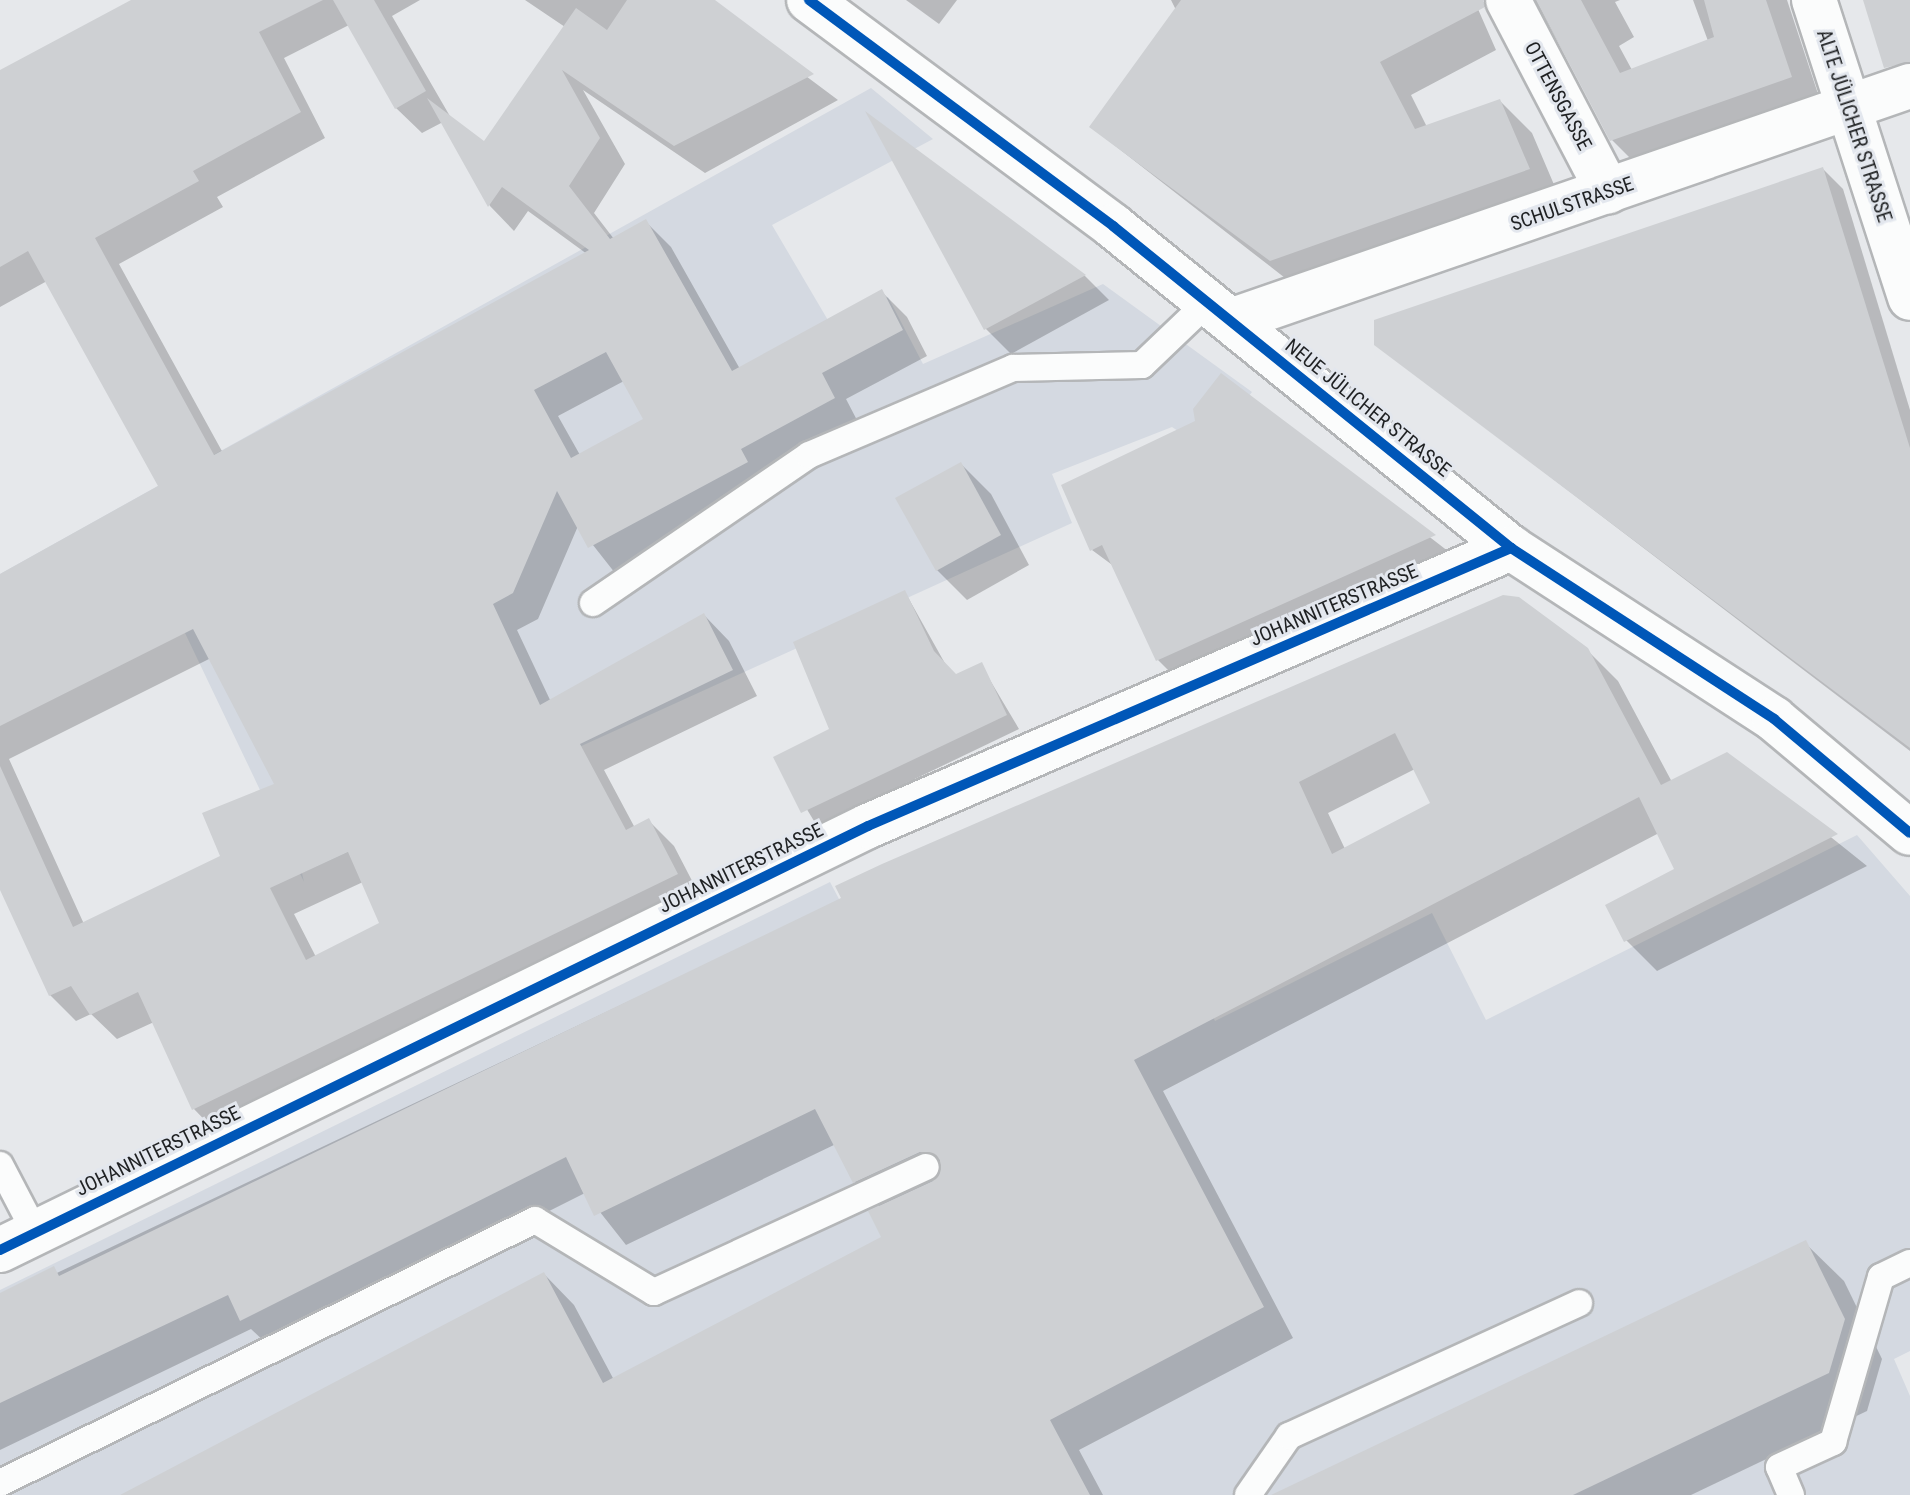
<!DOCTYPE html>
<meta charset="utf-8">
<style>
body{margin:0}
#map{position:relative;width:1910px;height:1495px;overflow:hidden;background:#e6e8eb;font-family:"Roboto Condensed",sans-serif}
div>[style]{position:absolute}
.built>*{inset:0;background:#d4d9e1}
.shadow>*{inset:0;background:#0003}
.building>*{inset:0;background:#ced0d3}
.roads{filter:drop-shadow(2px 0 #b4b6b8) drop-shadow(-2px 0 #b4b6b8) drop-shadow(0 2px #b4b6b8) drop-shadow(0 -2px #b4b6b8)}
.lane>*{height:26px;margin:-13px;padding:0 13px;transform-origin:13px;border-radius:13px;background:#fbfcfc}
.street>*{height:44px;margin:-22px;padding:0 22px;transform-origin:22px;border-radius:22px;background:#fbfcfc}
.secondary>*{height:44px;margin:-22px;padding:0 22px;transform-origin:22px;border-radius:22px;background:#fbfcfc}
.cycleway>*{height:10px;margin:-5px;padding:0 5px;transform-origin:5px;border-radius:5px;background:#0057b8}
span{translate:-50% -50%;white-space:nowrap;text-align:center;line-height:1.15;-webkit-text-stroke:6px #e3e7ee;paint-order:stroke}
.street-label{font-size:20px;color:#1f2123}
</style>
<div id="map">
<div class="built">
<div style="clip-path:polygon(871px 88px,933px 139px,772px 225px,832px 327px,888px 297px,923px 364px,1103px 284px,1252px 392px,1207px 450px,1172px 427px,1052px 474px,1072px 523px,302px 873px,304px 882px,185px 633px,0 574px)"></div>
<div style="clip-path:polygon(1857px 835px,1910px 896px,1910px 1351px,1894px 1359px,1910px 1396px,1910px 1495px,0 1495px,0 1290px,830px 882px,903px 1020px,1152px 896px,1215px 1021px,1432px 913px,1486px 1020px)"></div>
</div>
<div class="shadow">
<div style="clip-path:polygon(evenodd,140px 0,420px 0,392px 16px,451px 118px,484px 144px,565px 27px,525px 0,704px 0,838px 100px,705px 173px,583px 90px,625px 164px,594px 213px,614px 239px,646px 222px,671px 247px,740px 369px,882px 292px,907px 317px,927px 356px,846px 399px,859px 424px,615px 573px,578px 526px,538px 619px,517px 630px,551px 702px,704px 615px,729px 641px,757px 696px,604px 770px,635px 828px,649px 821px,674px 846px,702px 900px,219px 1135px,194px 1109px,154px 1022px,117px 1039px,91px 1014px,76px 1021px,50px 995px,0 886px,0 576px,161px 487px,47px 281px,0 307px,0 71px,140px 0,349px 25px,396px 108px,422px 133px,443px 122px,490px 206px,514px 231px,528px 211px,587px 254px,223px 453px,119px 264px,223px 207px,217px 197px,325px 138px,284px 58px,349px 25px,140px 0,624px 381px,646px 420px,580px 455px,558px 416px,624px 381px,140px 0,211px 658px,277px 785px,223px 857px,84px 924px,9px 759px,211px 658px,140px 0,363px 882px,382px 924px,316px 957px,294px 914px,363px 882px)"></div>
<div style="clip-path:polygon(906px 0,957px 0,939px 24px)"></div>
<div style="clip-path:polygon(1171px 0,1474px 0,1496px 50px,1411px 95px,1427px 127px,1500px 101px,1532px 133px,1561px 201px,1303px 292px,1091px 127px,1176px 10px)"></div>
<div style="clip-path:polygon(1535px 0,1620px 0,1615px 2px,1634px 37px,1619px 46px,1632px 70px,1708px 41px,1693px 0,1787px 0,1823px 109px,1644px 172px,1612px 140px)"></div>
<div style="clip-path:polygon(871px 118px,1085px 276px,1109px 300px,1011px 354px,986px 329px)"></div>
<div style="clip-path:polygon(1823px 169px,1843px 189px,1910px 410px,1910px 751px,1376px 344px)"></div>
<div style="clip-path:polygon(1221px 376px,1453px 555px,1177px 679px,1158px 660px,1115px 567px,1092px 550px,1197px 422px)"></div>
<div style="clip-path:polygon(961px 464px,991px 494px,1029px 565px,967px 600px,937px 570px)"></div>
<div style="clip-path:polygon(905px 592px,947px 667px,956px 676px,981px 665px,1019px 729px,817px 826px,776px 758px,832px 730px)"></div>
<div style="clip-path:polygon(evenodd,1586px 649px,1618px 681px,1672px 782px,1727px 754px,1867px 866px,1657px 971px,1626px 940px,1677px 870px,1659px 833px,1163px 1091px,1293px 1338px,1079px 1450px,1103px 1495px,145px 1495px,544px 1274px,574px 1305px,614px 1380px,884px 1238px,881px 1208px,855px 1182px,836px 1144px,626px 1245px,585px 1193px,273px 1350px,251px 1329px,0 1450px,0 1300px,844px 899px,1586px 649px,1415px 769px,1432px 804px,1345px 849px,1328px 813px,1415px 769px)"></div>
<div style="clip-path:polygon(1805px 1243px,1844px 1281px,1882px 1359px,1867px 1411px,1691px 1495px,1294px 1495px)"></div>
</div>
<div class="building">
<div style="clip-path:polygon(evenodd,131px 0,323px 0,259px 32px,301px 112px,193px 171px,199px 181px,95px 238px,214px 455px,589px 250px,502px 187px,488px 207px,427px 98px,484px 141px,576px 8px,607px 30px,627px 0,715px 0,814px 74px,674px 146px,562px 70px,600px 138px,569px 186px,610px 239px,646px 219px,732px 371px,882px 289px,903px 330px,822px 373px,835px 398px,741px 449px,748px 462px,588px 548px,557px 491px,513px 593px,493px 604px,540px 705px,704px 613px,733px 670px,580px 744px,626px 830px,649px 818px,678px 874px,192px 1110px,138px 992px,90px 1015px,71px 986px,49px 996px,0 890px,0 766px,73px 927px,220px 856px,202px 813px,274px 784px,193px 629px,0 726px,0 574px,158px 486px,28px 251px,0 267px,0 70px,131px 0,606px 352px,643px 419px,571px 458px,534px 390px,606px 352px,131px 0,348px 852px,379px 923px,306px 960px,270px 888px,348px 852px)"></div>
<div style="clip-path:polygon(333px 0,374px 0,426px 91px,395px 109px)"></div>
<div style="clip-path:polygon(1181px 0,1483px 0,1485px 7px,1380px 62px,1415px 129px,1500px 99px,1530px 169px,1270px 261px,1089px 127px)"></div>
<div style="clip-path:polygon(1536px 0,1581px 0,1620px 73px,1714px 37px,1704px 0,1766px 0,1792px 77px,1610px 141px)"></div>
<div style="clip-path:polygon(1863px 0,1910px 0,1910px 62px,1884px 68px)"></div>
<div style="clip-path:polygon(865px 111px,1011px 219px,1086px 275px,984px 330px)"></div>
<div style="clip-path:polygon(1823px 167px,1910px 448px,1910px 748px,1374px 345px,1374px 320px)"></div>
<div style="clip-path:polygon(1221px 373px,1436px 535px,1156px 661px,1102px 545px,1090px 551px,1061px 485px,1195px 421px,1193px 409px)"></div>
<div style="clip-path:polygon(961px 462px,1001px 535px,936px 571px,895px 498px)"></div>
<div style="clip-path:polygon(905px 590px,934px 651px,956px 674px,982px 662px,1007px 715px,801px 813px,773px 757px,829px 729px,793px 642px)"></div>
<div style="clip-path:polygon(evenodd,1503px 595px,1519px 597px,1588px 648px,1661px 785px,1727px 752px,1838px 834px,1624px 942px,1605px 905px,1674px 869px,1639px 797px,1134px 1060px,1264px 1307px,1050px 1420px,1090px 1495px,120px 1495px,544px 1272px,603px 1383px,881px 1237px,868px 1211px,933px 1181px,940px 1160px,920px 1152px,853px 1183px,815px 1109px,594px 1216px,566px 1157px,240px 1321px,228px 1295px,0 1403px,0 1293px,54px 1266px,59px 1276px,841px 898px,835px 886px,882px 864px,1503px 595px,1395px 733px,1430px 803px,1332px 854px,1299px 782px,1395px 733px)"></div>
<div style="clip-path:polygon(1806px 1240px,1845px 1319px,1829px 1373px,1573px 1495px,1271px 1495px)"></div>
</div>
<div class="roads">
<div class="lane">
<div style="left:593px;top:603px;width:262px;rotate:-34.4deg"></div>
<div style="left:809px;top:455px;width:222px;rotate:-23.1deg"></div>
<div style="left:1013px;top:368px;width:129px;rotate:-1.3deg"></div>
<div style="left:1142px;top:365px;width:93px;rotate:-43.7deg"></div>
<div style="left:0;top:1165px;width:76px;rotate:62.4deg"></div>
<div style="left:0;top:1483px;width:596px;rotate:-26.18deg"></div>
<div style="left:535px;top:1220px;width:139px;rotate:31.2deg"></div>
<div style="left:654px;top:1292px;width:299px;rotate:-24.7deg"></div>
<div style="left:1248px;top:1495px;width:72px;rotate:-55.2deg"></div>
<div style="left:1289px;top:1436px;width:319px;rotate:-24.6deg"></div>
<div style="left:1791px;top:1495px;width:30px;rotate:-113deg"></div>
<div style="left:1779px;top:1467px;width:60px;rotate:-24.8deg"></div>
<div style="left:1833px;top:1442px;width:172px;rotate:-73.8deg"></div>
<div style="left:1881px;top:1277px;width:32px;rotate:-26deg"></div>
</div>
<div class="street">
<div style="left:1508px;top:0;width:216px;rotate:62.4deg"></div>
<div style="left:1814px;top:0;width:313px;rotate:72.1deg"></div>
<div style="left:1233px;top:320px;width:716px;rotate:-19.07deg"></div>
<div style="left:0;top:1250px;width:966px;rotate:-26.03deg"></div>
<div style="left:868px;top:826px;width:701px;rotate:-23.38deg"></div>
</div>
<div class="secondary">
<div style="left:809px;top:0;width:379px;rotate:36.6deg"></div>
<div style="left:1113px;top:226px;width:512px;rotate:38.97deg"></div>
<div style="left:1511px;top:548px;width:314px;rotate:33deg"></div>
<div style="left:1774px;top:719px;width:177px;rotate:40deg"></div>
</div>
</div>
<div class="cycleway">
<div style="left:809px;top:0;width:379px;rotate:36.6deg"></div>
<div style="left:1113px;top:226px;width:512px;rotate:38.97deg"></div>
<div style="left:1511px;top:548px;width:314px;rotate:33deg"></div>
<div style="left:1774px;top:719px;width:177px;rotate:40deg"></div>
<div style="left:0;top:1250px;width:966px;rotate:-26.03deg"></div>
<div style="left:868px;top:826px;width:701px;rotate:-23.38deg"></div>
</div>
<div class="street-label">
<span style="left:1558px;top:96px;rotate:62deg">OTTENSGASSE</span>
<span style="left:1854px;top:126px;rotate:72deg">ALTE JÜLICHER STRASSE</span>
<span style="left:1572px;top:204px;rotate:-19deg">SCHULSTRASSE</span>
<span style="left:1368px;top:408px;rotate:39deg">NEUE JÜLICHER STRASSE</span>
<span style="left:1334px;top:605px;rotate:-23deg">JOHANNITERSTRASSE</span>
<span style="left:741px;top:868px;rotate:-26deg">JOHANNITERSTRASSE</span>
<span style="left:158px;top:1151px;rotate:-26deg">JOHANNITERSTRASSE</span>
</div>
</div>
